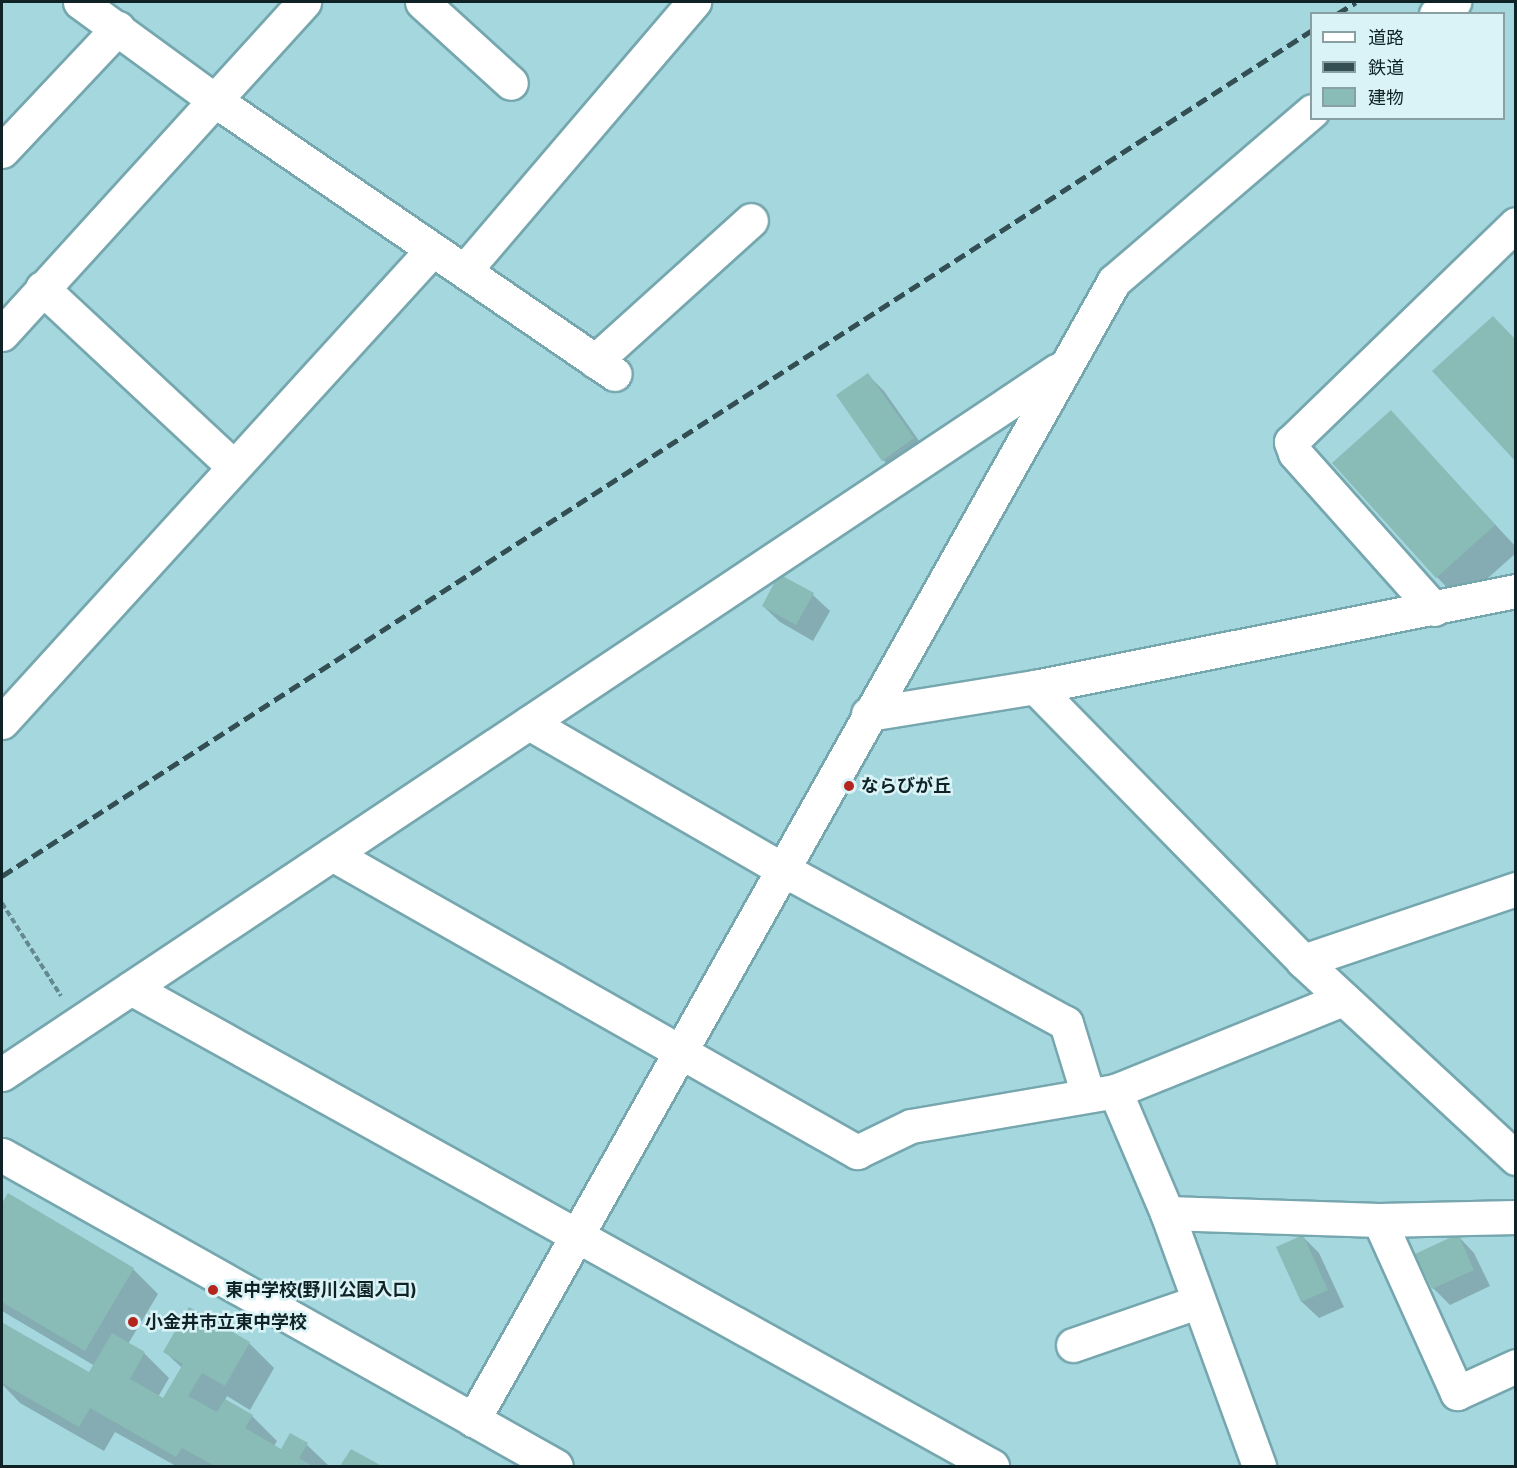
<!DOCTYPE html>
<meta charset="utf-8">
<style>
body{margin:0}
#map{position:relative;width:1517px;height:1468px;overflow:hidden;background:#a5d7df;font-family:"Titillium Web","Noto Sans JP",sans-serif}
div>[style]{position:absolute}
.shadow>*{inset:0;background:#0003}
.building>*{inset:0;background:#8abcb7}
.path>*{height:4px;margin-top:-2px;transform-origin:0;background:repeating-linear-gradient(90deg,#64898f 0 6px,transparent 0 9px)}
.roads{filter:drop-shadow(2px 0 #76a7af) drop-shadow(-2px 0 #76a7af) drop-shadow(0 2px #76a7af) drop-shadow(0 -2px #76a7af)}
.minor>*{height:33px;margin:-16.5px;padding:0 16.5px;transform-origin:16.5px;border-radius:16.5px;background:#fff}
.rail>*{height:4.5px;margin-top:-2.25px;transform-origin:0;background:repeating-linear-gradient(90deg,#334f53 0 12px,transparent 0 18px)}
.dots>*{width:16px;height:16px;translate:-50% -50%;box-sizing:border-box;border:3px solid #daf3f7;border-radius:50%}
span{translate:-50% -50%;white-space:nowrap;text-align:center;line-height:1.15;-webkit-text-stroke:5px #daf3f7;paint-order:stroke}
.poi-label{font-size:18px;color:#0f2326;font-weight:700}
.left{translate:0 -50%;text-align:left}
.frame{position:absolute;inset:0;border:3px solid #0f2326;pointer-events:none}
.legend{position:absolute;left:1310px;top:12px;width:195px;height:108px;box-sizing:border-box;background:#daf3f7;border:2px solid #89a0a3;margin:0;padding:8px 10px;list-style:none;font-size:18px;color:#0f2326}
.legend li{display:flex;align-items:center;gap:12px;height:30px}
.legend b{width:30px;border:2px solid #89a0a3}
</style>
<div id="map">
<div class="shadow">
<div style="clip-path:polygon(868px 375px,884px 391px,929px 455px,900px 476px,883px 460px)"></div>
<div style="clip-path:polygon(1391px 412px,1516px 547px,1516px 553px,1461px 602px,1437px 577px)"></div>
<div style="clip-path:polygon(780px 576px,813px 595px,830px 611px,813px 641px,780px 622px,763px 606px)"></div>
<div style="clip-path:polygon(8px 1195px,133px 1269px,158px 1294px,128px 1344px,144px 1353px,169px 1378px,158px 1397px,164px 1400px,182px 1368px,165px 1352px,249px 1343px,274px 1368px,250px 1410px,227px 1396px,225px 1400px,252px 1416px,277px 1441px,274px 1446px,282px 1451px,307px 1445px,329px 1466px,176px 1466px,115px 1432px,104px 1451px,20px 1403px,2px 1384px,3px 1325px,90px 1374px,95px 1366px,2px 1311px,2px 1206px)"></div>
<div style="clip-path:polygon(1458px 1236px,1474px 1253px,1490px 1286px,1450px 1305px,1433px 1288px)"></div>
<div style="clip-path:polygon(1303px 1237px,1319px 1253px,1344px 1307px,1319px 1318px,1302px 1302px,1278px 1248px)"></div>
<div style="clip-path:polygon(351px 1451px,379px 1466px,342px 1466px)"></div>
</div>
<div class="building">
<div style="clip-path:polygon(1493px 316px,1516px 340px,1516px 462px,1432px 371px)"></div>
<div style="clip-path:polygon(868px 373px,914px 438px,882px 461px,836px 395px)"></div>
<div style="clip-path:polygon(1391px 410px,1495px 525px,1436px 578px,1332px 463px)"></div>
<div style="clip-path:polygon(779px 574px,814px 593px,796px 625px,762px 606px)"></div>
<div style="clip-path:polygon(8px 1193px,134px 1268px,85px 1351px,2px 1302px,2px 1203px)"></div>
<div style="clip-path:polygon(1458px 1234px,1474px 1270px,1432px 1289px,1415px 1254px)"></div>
<div style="clip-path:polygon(1303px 1235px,1328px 1290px,1301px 1302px,1276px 1247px)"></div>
<div style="clip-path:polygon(189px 1307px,250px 1342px,225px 1386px,202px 1373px,188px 1396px,217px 1412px,225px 1399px,253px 1415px,245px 1428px,281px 1449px,290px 1433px,308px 1443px,299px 1458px,313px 1466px,215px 1466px,182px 1448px,176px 1457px,90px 1408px,79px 1427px,2px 1383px,3px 1323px,89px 1372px,112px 1333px,145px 1352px,130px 1379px,163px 1398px,183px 1364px,163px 1352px)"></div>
<div style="clip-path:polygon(351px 1449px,382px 1466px,340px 1466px)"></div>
</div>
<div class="path">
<div style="left:2px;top:903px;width:110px;rotate:57.6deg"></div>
</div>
<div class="roads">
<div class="minor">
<div style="left:80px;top:2px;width:168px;rotate:36.1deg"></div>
<div style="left:216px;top:101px;width:483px;rotate:34.4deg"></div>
<div style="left:422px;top:2px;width:120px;rotate:42.3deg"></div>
<div style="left:1436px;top:14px;width:22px;rotate:-34deg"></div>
<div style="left:2px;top:151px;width:169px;rotate:-46.7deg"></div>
<div style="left:465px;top:270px;width:353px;rotate:-49.5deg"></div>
<div style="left:42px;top:288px;width:262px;rotate:43deg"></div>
<div style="left:2px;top:334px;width:449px;rotate:-47.7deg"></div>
<div style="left:595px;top:361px;width:210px;rotate:-42.1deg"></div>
<div style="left:1434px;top:609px;width:209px;rotate:-131.7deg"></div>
<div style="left:1295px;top:453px;width:12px;rotate:-110deg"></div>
<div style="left:1291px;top:442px;width:313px;rotate:-44.1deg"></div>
<div style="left:1035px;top:687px;width:383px;rotate:45.6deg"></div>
<div style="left:1303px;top:961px;width:290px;rotate:42.8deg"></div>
<div style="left:868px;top:714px;width:169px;rotate:-9.2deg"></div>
<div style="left:1035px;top:687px;width:490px;rotate:-11.3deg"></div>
<div style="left:2px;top:722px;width:639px;rotate:-47.67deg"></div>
<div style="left:529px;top:723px;width:292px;rotate:30deg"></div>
<div style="left:782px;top:869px;width:323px;rotate:28.5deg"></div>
<div style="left:1066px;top:1023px;width:75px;rotate:73deg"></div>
<div style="left:332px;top:854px;width:604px;rotate:29.58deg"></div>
<div style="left:857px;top:1152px;width:60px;rotate:-25.7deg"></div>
<div style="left:911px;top:1126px;width:207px;rotate:-9.7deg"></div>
<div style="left:1115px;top:1091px;width:246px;rotate:-22deg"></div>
<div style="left:1303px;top:961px;width:225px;rotate:-18.7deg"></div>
<div style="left:131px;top:988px;width:985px;rotate:29.04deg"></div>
<div style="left:2px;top:1074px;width:1269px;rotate:-33.69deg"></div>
<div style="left:1115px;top:1091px;width:133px;rotate:66.9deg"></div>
<div style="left:1167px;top:1213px;width:269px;rotate:70deg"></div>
<div style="left:2px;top:1155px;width:635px;rotate:29.31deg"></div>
<div style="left:1167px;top:1213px;width:212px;rotate:1.9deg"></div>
<div style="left:1379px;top:1220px;width:137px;rotate:-1.3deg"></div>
<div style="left:1379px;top:1220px;width:190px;rotate:65.7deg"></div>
<div style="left:1457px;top:1393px;width:65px;rotate:-24.6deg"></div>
<div style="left:1073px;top:1345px;width:131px;rotate:-19.1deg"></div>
<div style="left:473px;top:1420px;width:1307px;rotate:-60.63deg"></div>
<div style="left:1114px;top:281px;width:261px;rotate:-40.6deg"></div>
</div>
</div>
<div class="rail">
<div style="left:1337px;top:14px;width:22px;rotate:-32deg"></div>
<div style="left:2px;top:876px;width:1559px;rotate:-32.85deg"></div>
</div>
<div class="dots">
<div style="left:849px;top:786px;background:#b4251d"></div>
<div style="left:213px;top:1290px;background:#b4251d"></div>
<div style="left:133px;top:1322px;background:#b4251d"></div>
</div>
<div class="poi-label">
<span class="left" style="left:861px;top:786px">ならびが丘</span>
<span class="left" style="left:225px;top:1290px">東中学校(野川公園入口)</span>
<span class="left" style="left:145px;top:1322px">小金井市立東中学校</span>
</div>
<div class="frame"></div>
<ul class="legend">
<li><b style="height:8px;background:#fff"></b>道路</li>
<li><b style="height:8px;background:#334f53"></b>鉄道</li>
<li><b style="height:16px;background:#8abcb7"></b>建物</li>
</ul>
</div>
